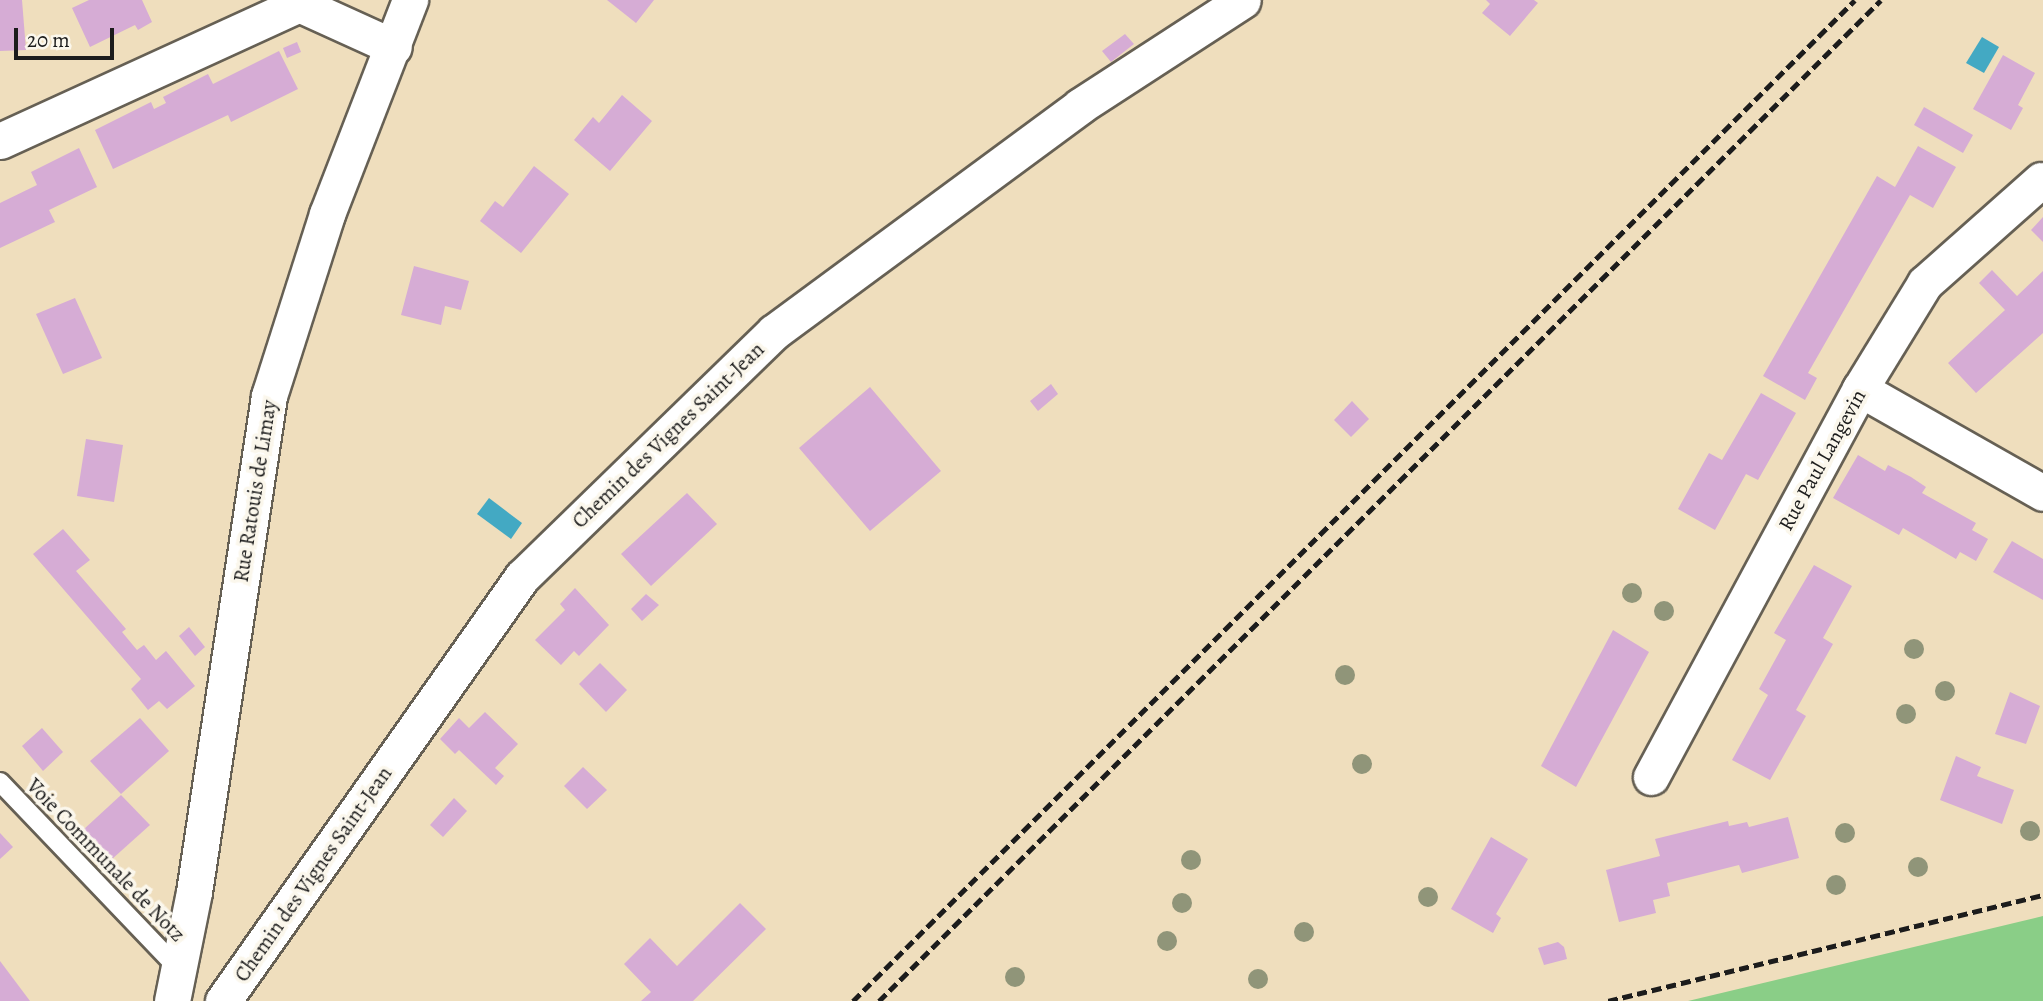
<!DOCTYPE html>
<style>
body{margin:0}
#map{position:relative;width:2043px;height:1001px;overflow:hidden;background:#efdebd;font-family:Alegreya,serif}
div>[style]{position:absolute}
.green>*{inset:0;background:#8ace87}
.water>*{inset:0;background:#43a9c3}
.building>*{inset:0;background:#d6acd5}
.roads{filter:drop-shadow(2px 0 #666054) drop-shadow(-2px 0 #666054) drop-shadow(0 2px #666054) drop-shadow(0 -2px #666054)}
.lane>*{height:18px;margin:-9px;padding:0 9px;transform-origin:9px;border-radius:9px;background:#fff}
.street>*{height:35px;margin:-17.5px;padding:0 17.5px;transform-origin:17.5px;border-radius:17.5px;background:#fff}
.rail>*{height:5px;margin-top:-2.5px;transform-origin:0;background:repeating-linear-gradient(90deg,#1c1c1c 0 10px,transparent 0 15px)}
.trees>*{width:20px;height:20px;margin:-10px;border-radius:50%;background:#909579}
span{translate:-50% -50%;white-space:nowrap;text-align:center;line-height:1.15;-webkit-text-stroke:7px #fbf7ec;paint-order:stroke}
.street-label{font-size:21px;color:#1c1c1c}
.scale{position:absolute;left:14px;top:28px;width:100px;height:32px;box-sizing:border-box;border:4px solid #1c1c1c;border-top:0;padding-left:9px;font-size:21px;line-height:24px;white-space:nowrap;color:#1c1c1c;-webkit-text-stroke:5px #fbf7ec;paint-order:stroke}
</style>
<div id="map">
<div class="green">
<div style="clip-path:polygon(2043px 916px,2043px 1001px,1688px 1001px)"></div>
</div>
<div class="water">
<div style="clip-path:polygon(1982px 37px,1999px 47px,1984px 73px,1966px 63px)"></div>
<div style="clip-path:polygon(489px 498px,522px 523px,511px 539px,477px 514px)"></div>
</div>
<div class="building">
<div style="clip-path:polygon(0 0,22px 0,26px 50px,0 51px)"></div>
<div style="clip-path:polygon(89px 0,142px 0,152px 22px,138px 30px,135px 25px,90px 47px,72px 8px)"></div>
<div style="clip-path:polygon(607px 0,654px 0,636px 23px)"></div>
<div style="clip-path:polygon(1486px 0,1534px 0,1538px 3px,1510px 36px,1482px 13px,1490px 4px)"></div>
<div style="clip-path:polygon(1125px 34px,1134px 44px,1111px 62px,1102px 51px)"></div>
<div style="clip-path:polygon(297px 42px,301px 52px,287px 58px,283px 48px)"></div>
<div style="clip-path:polygon(279px 51px,298px 89px,231px 122px,228px 115px,113px 169px,95px 130px,151px 102px,154px 109px,166px 103px,163px 97px,208px 74px,213px 84px)"></div>
<div style="clip-path:polygon(2003px 55px,2035px 73px,2018px 105px,2023px 108px,2011px 130px,1973px 109px)"></div>
<div style="clip-path:polygon(622px 95px,652px 121px,610px 171px,574px 140px,593px 117px,599px 123px)"></div>
<div style="clip-path:polygon(1924px 107px,1973px 135px,1963px 153px,1914px 125px)"></div>
<div style="clip-path:polygon(1918px 146px,1956px 167px,1933px 208px,1910px 195px,1808px 373px,1817px 378px,1805px 400px,1763px 376px,1877px 176px,1895px 187px)"></div>
<div style="clip-path:polygon(79px 148px,97px 187px,49px 210px,55px 222px,0 248px,0 203px,37px 185px,31px 172px)"></div>
<div style="clip-path:polygon(534px 166px,569px 194px,521px 253px,480px 221px,495px 201px,503px 207px)"></div>
<div style="clip-path:polygon(2043px 217px,2043px 242px,2031px 230px)"></div>
<div style="clip-path:polygon(414px 266px,469px 281px,461px 310px,445px 306px,441px 325px,401px 315px)"></div>
<div style="clip-path:polygon(1992px 270px,2017px 296px,2043px 271px,2043px 333px,1976px 393px,1948px 363px,2005px 310px,1979px 283px)"></div>
<div style="clip-path:polygon(75px 298px,102px 358px,63px 374px,36px 314px)"></div>
<div style="clip-path:polygon(1051px 384px,1058px 394px,1038px 411px,1030px 401px)"></div>
<div style="clip-path:polygon(870px 387px,941px 471px,870px 531px,799px 448px)"></div>
<div style="clip-path:polygon(1761px 393px,1796px 413px,1758px 480px,1746px 474px,1715px 530px,1678px 509px,1709px 453px,1722px 460px)"></div>
<div style="clip-path:polygon(1352px 401px,1369px 419px,1351px 437px,1334px 420px)"></div>
<div style="clip-path:polygon(86px 439px,123px 445px,114px 502px,77px 496px)"></div>
<div style="clip-path:polygon(1858px 455px,1885px 471px,1888px 465px,1911px 477px,1926px 487px,1922px 493px,1976px 523px,1972px 530px,1988px 539px,1976px 561px,1960px 552px,1956px 559px,1903px 528px,1899px 535px,1833px 498px)"></div>
<div style="clip-path:polygon(687px 493px,717px 524px,651px 586px,621px 554px)"></div>
<div style="clip-path:polygon(63px 529px,90px 560px,76px 571px,126px 629px,122px 632px,137px 650px,144px 645px,156px 660px,166px 651px,195px 686px,167px 709px,159px 701px,148px 710px,131px 689px,141px 679px,33px 554px)"></div>
<div style="clip-path:polygon(2012px 541px,2043px 559px,2043px 600px,1993px 572px)"></div>
<div style="clip-path:polygon(1814px 565px,1852px 586px,1823px 638px,1833px 644px,1796px 710px,1806px 716px,1770px 780px,1732px 760px,1768px 695px,1759px 689px,1786px 640px,1774px 633px)"></div>
<div style="clip-path:polygon(575px 588px,609px 625px,579px 656px,574px 651px,561px 665px,535px 640px,565px 610px,560px 604px)"></div>
<div style="clip-path:polygon(646px 594px,659px 605px,642px 621px,631px 609px)"></div>
<div style="clip-path:polygon(189px 627px,205px 647px,195px 656px,179px 636px)"></div>
<div style="clip-path:polygon(1613px 630px,1649px 652px,1576px 787px,1541px 766px)"></div>
<div style="clip-path:polygon(600px 663px,627px 690px,606px 712px,579px 684px)"></div>
<div style="clip-path:polygon(2010px 692px,2040px 706px,2026px 744px,1995px 734px)"></div>
<div style="clip-path:polygon(485px 712px,518px 744px,495px 768px,504px 776px,496px 785px,459px 750px,455px 754px,440px 739px,459px 718px,469px 728px)"></div>
<div style="clip-path:polygon(140px 718px,169px 751px,121px 794px,90px 761px)"></div>
<div style="clip-path:polygon(42px 728px,63px 752px,43px 771px,22px 746px)"></div>
<div style="clip-path:polygon(1956px 756px,1981px 767px,1977px 776px,2014px 790px,2002px 824px,1940px 800px)"></div>
<div style="clip-path:polygon(583px 767px,607px 790px,587px 809px,564px 786px)"></div>
<div style="clip-path:polygon(121px 795px,150px 825px,111px 860px,83px 830px)"></div>
<div style="clip-path:polygon(454px 798px,467px 811px,443px 837px,430px 825px)"></div>
<div style="clip-path:polygon(1788px 817px,1799px 858px,1742px 873px,1739px 865px,1667px 883px,1670px 896px,1653px 900px,1656px 913px,1619px 922px,1606px 870px,1660px 856px,1655px 839px,1728px 821px,1729px 826px,1747px 822px,1749px 827px)"></div>
<div style="clip-path:polygon(0 833px,13px 847px,0 859px)"></div>
<div style="clip-path:polygon(1491px 837px,1528px 859px,1496px 914px,1501px 918px,1493px 933px,1451px 909px)"></div>
<div style="clip-path:polygon(740px 903px,766px 929px,693px 1001px,641px 1001px,651px 992px,624px 964px,650px 938px,677px 966px)"></div>
<div style="clip-path:polygon(1558px 942px,1564px 947px,1567px 959px,1544px 965px,1538px 948px)"></div>
<div style="clip-path:polygon(0 961px,30px 1001px,0 1001px)"></div>
</div>
<div class="roads">
<div class="lane">
<div style="left:0;top:782px;width:259px;rotate:46.3deg"></div>
</div>
<div class="street">
<div style="left:0;top:141px;width:329px;rotate:-24.6deg"></div>
<div style="left:299px;top:4px;width:104px;rotate:24.4deg"></div>
<div style="left:1860px;top:389px;width:210px;rotate:29.6deg"></div>
<div style="left:1651px;top:777px;width:441px;rotate:-61.7deg"></div>
<div style="left:1860px;top:389px;width:124px;rotate:-58.5deg"></div>
<div style="left:1925px;top:283px;width:155px;rotate:-41.6deg"></div>
<div style="left:172px;top:1001px;width:111px;rotate:-78.6deg"></div>
<div style="left:194px;top:892px;width:502px;rotate:-81.4deg"></div>
<div style="left:269px;top:396px;width:191px;rotate:-72.3deg"></div>
<div style="left:327px;top:214px;width:230px;rotate:-68.8deg"></div>
<div style="left:223px;top:1001px;width:519px;rotate:-54.81deg"></div>
<div style="left:522px;top:577px;width:351px;rotate:-44.2deg"></div>
<div style="left:774px;top:332px;width:380px;rotate:-36.4deg"></div>
<div style="left:1080px;top:106px;width:194px;rotate:-33deg"></div>
</div>
</div>
<div class="rail">
<div style="left:853px;top:1001px;width:1416px;rotate:-44.97deg"></div>
<div style="left:879px;top:1001px;width:1416px;rotate:-44.97deg"></div>
<div style="left:1608px;top:1001px;width:448px;rotate:-13.7deg"></div>
</div>
<div class="trees">
<div style="left:1632px;top:593px"></div>
<div style="left:1664px;top:611px"></div>
<div style="left:1914px;top:649px"></div>
<div style="left:1345px;top:675px"></div>
<div style="left:1945px;top:691px"></div>
<div style="left:1906px;top:714px"></div>
<div style="left:1362px;top:764px"></div>
<div style="left:2030px;top:831px"></div>
<div style="left:1845px;top:833px"></div>
<div style="left:1191px;top:860px"></div>
<div style="left:1918px;top:867px"></div>
<div style="left:1836px;top:885px"></div>
<div style="left:1428px;top:897px"></div>
<div style="left:1182px;top:903px"></div>
<div style="left:1304px;top:932px"></div>
<div style="left:1167px;top:941px"></div>
<div style="left:1015px;top:977px"></div>
<div style="left:1258px;top:979px"></div>
</div>
<div class="street-label">
<span style="left:668px;top:435px;rotate:-44deg">Chemin des Vignes Saint-Jean</span>
<span style="left:1822px;top:460px;rotate:-61deg">Rue Paul Langevin</span>
<span style="left:255px;top:491px;rotate:-81deg">Rue Ratouis de Limay</span>
<span style="left:106px;top:860px;rotate:46deg">Voie Communale de Notz</span>
<span style="left:313px;top:874px;rotate:-55deg">Chemin des Vignes Saint-Jean</span>
</div>
<div class="scale">20 m</div>
</div>
